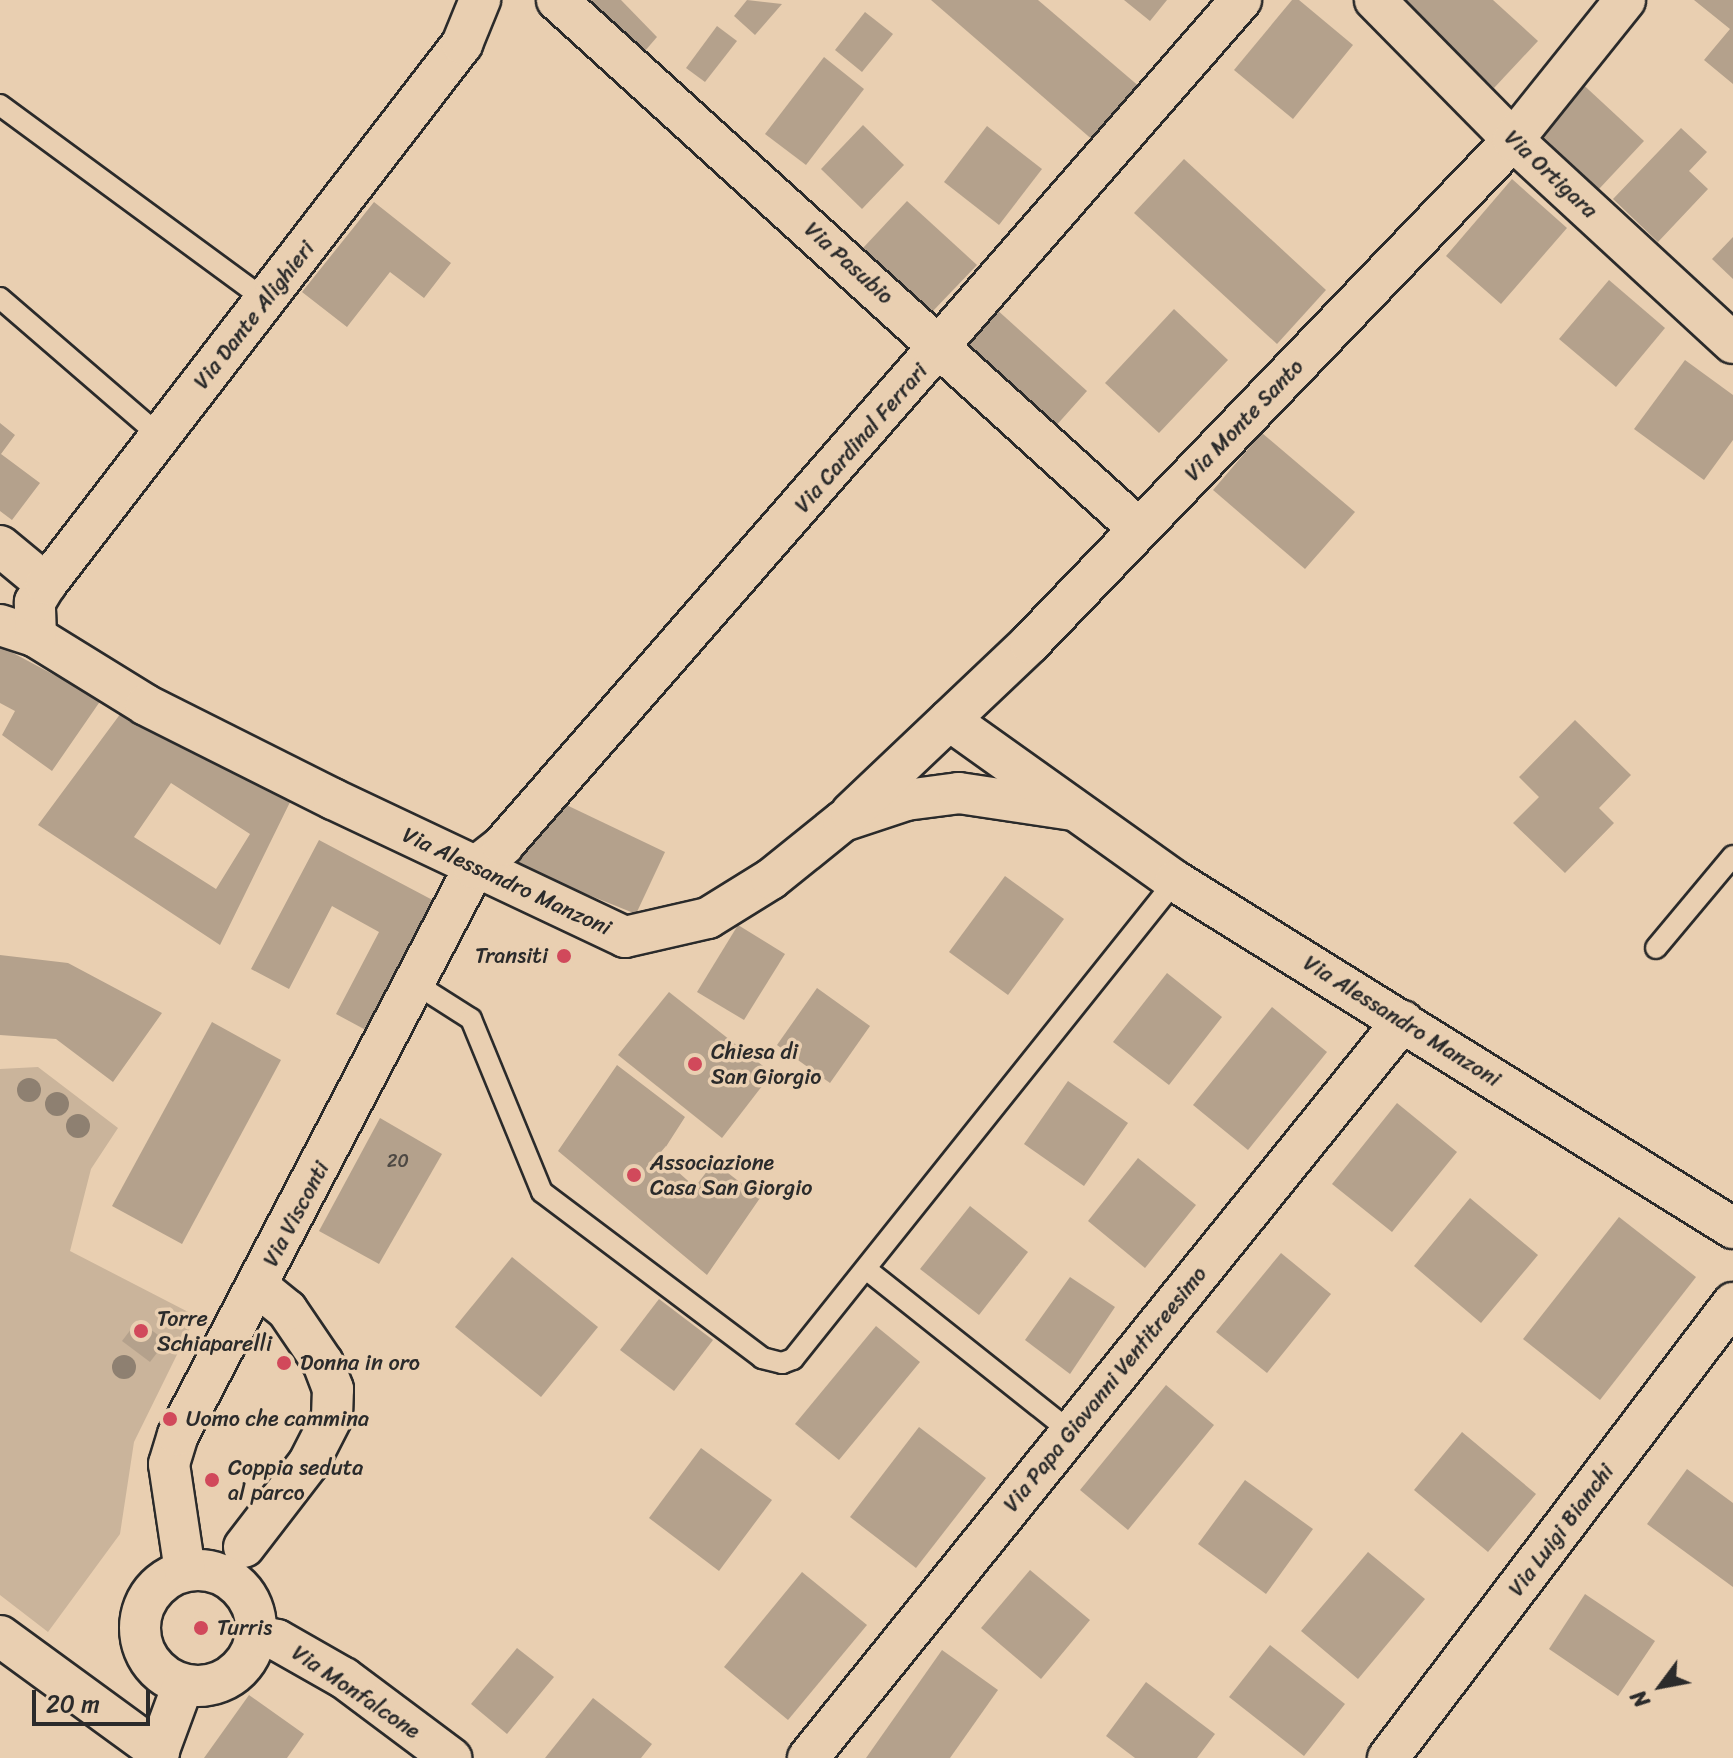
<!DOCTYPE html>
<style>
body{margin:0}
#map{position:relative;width:1733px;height:1758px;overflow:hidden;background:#e9cfb1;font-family:Sriracha,sans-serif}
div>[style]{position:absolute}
.green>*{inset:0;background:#cab49b}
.building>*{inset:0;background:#b4a18c}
.roads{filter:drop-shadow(2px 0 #2b2b2b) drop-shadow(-2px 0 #2b2b2b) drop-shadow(0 2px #2b2b2b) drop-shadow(0 -2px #2b2b2b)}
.service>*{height:20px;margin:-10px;padding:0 10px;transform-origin:10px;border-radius:10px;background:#e9cfb1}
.minor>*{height:40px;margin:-20px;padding:0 20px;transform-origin:20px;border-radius:20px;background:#e9cfb1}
.minor>.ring{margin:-20px;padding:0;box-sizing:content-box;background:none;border:40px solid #e9cfb1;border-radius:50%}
.trees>*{width:24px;height:24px;margin:-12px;border-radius:50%;background:#8e8071}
.dots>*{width:22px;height:22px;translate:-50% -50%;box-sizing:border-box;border:4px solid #e9cfb1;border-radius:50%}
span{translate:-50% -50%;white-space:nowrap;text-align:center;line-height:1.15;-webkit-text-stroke:7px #e9cfb1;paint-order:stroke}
.number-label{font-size:18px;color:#4d4843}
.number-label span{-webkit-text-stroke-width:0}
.street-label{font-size:22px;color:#2b2b2b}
.poi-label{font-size:22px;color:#2b2b2b}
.right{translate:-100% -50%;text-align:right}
.left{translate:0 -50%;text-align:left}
.north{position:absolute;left:1621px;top:1646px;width:80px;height:80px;-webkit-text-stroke:6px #e9cfb1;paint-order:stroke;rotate:238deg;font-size:22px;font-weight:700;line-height:32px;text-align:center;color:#2b2b2b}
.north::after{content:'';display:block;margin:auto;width:28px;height:36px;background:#2b2b2b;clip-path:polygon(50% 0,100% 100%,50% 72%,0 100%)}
.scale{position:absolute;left:32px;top:1690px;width:118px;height:36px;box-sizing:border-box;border:4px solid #2b2b2b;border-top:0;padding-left:10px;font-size:24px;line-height:28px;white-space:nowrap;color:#2b2b2b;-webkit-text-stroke:6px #e9cfb1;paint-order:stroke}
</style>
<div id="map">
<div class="green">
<div style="clip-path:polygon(38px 1067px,118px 1128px,91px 1169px,70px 1251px,196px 1316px,134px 1442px,120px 1534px,48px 1632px,0 1595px,0 1069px)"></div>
</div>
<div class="building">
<div style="clip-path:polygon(574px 0,621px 0,657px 37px,638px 59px)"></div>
<div style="clip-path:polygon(747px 0,782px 4px,755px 35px,734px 16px)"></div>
<div style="clip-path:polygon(931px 0,1038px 0,1141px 88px,1095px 142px)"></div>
<div style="clip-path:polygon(1124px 0,1167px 0,1150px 21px)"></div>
<div style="clip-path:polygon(1292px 0,1299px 0,1353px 45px,1293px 119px,1234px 70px)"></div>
<div style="clip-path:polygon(1399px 0,1493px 0,1538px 41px,1494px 88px)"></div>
<div style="clip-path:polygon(1694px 0,1733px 0,1733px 84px,1704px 60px,1730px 29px)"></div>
<div style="clip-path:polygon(865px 12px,893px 34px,862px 72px,835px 50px)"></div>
<div style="clip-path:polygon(717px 26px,737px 41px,705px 82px,686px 68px)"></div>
<div style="clip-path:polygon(824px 57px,864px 89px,806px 165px,765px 134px)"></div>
<div style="clip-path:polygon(1576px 78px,1644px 141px,1599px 189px,1532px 126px)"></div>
<div style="clip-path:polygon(863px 125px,904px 165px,862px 209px,821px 169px)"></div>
<div style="clip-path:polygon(987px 126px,1042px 169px,999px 225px,944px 182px)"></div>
<div style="clip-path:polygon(1681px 128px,1707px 152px,1689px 171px,1708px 189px,1658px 242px,1613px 199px)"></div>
<div style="clip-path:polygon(1184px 159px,1326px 290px,1277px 344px,1134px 213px)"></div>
<div style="clip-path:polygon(1512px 179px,1567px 228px,1501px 304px,1446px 256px)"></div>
<div style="clip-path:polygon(907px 201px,977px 265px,932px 312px,863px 248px)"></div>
<div style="clip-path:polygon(374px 202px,451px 263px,424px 298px,390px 272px,347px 327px,302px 292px)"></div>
<div style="clip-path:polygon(1733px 237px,1733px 279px,1712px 259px)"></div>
<div style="clip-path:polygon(1609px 280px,1665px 328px,1616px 387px,1559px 339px)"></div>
<div style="clip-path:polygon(995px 308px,1087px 391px,1054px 428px,961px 345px)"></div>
<div style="clip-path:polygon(1174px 309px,1228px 360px,1159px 433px,1105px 383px)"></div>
<div style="clip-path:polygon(1685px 360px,1733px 395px,1733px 440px,1704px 480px,1634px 429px)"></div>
<div style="clip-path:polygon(0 423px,15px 435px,1px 454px,40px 483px,12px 520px,0 511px)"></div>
<div style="clip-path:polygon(1262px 433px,1355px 512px,1305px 569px,1213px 490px)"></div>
<div style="clip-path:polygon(0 646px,101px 700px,52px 771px,2px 735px,15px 711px,0 703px)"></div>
<div style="clip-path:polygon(evenodd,121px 713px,294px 794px,220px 945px,38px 825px,121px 713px,171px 783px,250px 834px,216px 889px,134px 837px,171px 783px)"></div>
<div style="clip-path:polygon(1575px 720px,1631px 775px,1599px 808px,1614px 823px,1565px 873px,1513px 823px,1539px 797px,1519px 777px)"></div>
<div style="clip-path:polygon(556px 800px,665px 852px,636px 914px,502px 860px)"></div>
<div style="clip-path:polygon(319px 840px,442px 905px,375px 1035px,336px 1014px,379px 932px,332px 906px,289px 989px,251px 969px)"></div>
<div style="clip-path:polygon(1005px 876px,1064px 919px,1008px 995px,949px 952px)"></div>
<div style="clip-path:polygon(738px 925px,785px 954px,744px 1020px,697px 992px)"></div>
<div style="clip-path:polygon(0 955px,68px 963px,162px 1013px,113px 1082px,56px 1039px,0 1035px)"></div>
<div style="clip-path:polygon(1167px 973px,1222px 1017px,1169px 1085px,1113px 1042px)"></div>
<div style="clip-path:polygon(817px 988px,870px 1026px,830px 1083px,777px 1045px)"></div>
<div style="clip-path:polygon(669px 992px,772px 1073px,722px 1138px,618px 1055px)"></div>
<div style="clip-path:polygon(1272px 1007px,1327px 1052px,1248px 1150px,1193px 1105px)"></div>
<div style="clip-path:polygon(212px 1022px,281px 1060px,182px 1244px,112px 1206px)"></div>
<div style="clip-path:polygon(617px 1065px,685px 1117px,660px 1156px,695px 1187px,714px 1162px,760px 1198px,707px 1275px,558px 1151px)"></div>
<div style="clip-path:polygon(1068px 1081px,1128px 1123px,1084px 1186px,1024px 1144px)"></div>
<div style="clip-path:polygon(1397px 1103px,1457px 1152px,1392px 1232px,1332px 1184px)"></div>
<div style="clip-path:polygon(380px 1118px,442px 1154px,379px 1264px,319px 1231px)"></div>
<div style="clip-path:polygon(1138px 1158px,1196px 1205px,1145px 1268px,1088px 1221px)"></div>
<div style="clip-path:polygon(1470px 1198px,1538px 1255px,1481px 1323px,1414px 1266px)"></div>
<div style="clip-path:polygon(970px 1206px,1028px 1252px,979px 1315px,920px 1269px)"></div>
<div style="clip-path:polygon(1619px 1217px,1696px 1277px,1600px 1400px,1523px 1339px)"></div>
<div style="clip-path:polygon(1281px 1253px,1331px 1294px,1267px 1373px,1216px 1332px)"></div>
<div style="clip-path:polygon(512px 1257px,598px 1327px,541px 1397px,455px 1327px)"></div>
<div style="clip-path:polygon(1070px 1277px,1115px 1307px,1070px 1374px,1025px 1340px)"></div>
<div style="clip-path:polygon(659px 1299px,713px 1340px,674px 1391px,620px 1350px)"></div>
<div style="clip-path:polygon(138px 1320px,166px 1341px,150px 1362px,122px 1341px)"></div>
<div style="clip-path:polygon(876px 1326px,920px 1362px,839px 1460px,795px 1424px)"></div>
<div style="clip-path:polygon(1166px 1385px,1214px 1425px,1128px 1530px,1080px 1490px)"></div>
<div style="clip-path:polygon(919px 1427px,986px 1478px,916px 1568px,850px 1517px)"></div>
<div style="clip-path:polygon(1462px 1432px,1536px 1494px,1488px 1552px,1414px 1490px)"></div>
<div style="clip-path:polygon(701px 1448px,772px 1500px,719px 1571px,649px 1518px)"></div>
<div style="clip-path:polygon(1687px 1469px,1733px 1503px,1733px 1587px,1647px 1524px)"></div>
<div style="clip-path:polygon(1245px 1480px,1313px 1529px,1266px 1594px,1198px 1544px)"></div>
<div style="clip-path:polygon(1368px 1552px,1425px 1599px,1358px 1679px,1301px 1631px)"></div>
<div style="clip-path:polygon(1030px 1570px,1090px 1620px,1041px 1679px,981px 1628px)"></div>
<div style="clip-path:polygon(802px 1572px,867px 1625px,788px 1720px,724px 1667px)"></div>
<div style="clip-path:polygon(1585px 1594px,1655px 1641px,1618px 1696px,1549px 1649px)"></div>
<div style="clip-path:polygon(1270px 1645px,1345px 1704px,1304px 1756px,1229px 1697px)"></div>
<div style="clip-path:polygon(517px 1648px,554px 1677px,507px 1734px,471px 1704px)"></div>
<div style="clip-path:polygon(942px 1650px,998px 1690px,950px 1758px,866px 1758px)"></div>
<div style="clip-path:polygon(1146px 1682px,1215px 1734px,1197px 1758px,1135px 1758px,1106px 1736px)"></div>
<div style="clip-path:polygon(249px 1695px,304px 1734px,287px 1758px,204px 1758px)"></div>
<div style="clip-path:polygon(593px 1698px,652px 1744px,641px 1758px,545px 1758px)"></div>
</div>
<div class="roads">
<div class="service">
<div style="left:0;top:105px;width:329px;rotate:36.3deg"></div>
<div style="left:0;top:298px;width:211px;rotate:40.8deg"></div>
<div style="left:1656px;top:948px;width:120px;rotate:-50.1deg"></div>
<div style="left:416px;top:984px;width:65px;rotate:32.5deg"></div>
<div style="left:471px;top:1019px;width:187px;rotate:67.7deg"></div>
<div style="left:542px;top:1192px;width:276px;rotate:37deg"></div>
<div style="left:762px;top:1358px;width:21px;rotate:14deg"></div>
<div style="left:782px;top:1363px;width:12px;rotate:-20deg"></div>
<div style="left:793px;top:1359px;width:612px;rotate:-51.37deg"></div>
<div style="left:866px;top:1269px;width:262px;rotate:38.5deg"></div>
</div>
<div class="minor">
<div style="left:557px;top:0;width:786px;rotate:42.27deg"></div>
<div style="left:1375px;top:0;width:197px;rotate:45.4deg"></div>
<div style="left:1513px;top:140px;width:299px;rotate:42.7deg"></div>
<div style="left:0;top:546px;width:60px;rotate:39.6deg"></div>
<div style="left:0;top:625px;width:38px;rotate:18deg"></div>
<div style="left:36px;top:637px;width:129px;rotate:31.7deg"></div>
<div style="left:146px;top:705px;width:209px;rotate:26.7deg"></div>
<div style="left:333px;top:799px;width:323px;rotate:25.3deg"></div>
<div style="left:625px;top:937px;width:85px;rotate:-12.9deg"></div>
<div style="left:708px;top:918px;width:74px;rotate:-31.8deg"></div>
<div style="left:771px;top:879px;width:92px;rotate:-38.9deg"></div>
<div style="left:843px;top:821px;width:66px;rotate:-18.4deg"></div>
<div style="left:906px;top:800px;width:53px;rotate:-7.5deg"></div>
<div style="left:959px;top:793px;width:115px;rotate:8.5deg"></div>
<div style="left:36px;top:637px;width:35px;rotate:-92deg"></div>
<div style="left:35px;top:602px;width:21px;rotate:-59deg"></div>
<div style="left:46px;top:584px;width:682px;rotate:-52.39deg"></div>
<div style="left:462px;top:44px;width:48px;rotate:-67.8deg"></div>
<div style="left:949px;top:720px;width:277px;rotate:35.5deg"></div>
<div style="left:1175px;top:881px;width:657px;rotate:31.88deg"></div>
<div style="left:851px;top:813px;width:247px;rotate:-43.5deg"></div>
<div style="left:1030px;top:643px;width:697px;rotate:-46.16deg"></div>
<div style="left:1513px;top:140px;width:179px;rotate:-51.3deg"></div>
<div style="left:244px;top:1547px;width:105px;rotate:-52.4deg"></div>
<div style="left:308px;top:1464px;width:53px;rotate:-62.9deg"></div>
<div style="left:332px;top:1417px;width:28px;rotate:-88deg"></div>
<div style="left:333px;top:1389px;width:28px;rotate:-111deg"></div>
<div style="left:323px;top:1363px;width:64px;rotate:-124.2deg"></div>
<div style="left:287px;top:1310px;width:38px;rotate:-141deg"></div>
<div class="ring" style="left:140px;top:1570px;width:76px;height:76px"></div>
<div style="left:185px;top:1571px;width:108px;rotate:-98.5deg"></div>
<div style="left:169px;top:1464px;width:30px;rotate:-73deg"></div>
<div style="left:178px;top:1435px;width:640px;rotate:-62.43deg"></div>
<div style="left:474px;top:868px;width:37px;rotate:-38deg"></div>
<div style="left:503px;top:845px;width:1122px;rotate:-48.87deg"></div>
<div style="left:0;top:1636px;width:197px;rotate:36.1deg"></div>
<div style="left:257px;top:1636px;width:20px;rotate:11deg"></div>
<div style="left:277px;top:1640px;width:77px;rotate:29.6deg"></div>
<div style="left:344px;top:1678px;width:134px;rotate:36.8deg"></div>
<div style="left:156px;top:1758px;width:78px;rotate:-69.7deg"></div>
<div style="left:808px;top:1758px;width:947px;rotate:-51.09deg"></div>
<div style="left:1388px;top:1758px;width:571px;rotate:-52.83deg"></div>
</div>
</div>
<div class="trees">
<div style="left:29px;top:1090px"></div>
<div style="left:57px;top:1104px"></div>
<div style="left:78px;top:1126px"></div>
<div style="left:124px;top:1367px"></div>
</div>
<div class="dots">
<div style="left:564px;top:956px;background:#d1495b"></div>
<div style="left:695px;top:1064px;background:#d1495b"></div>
<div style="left:634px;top:1175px;background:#d1495b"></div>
<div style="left:141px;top:1331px;background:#d1495b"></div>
<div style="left:284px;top:1363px;background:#d1495b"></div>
<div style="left:170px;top:1419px;background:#d1495b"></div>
<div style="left:212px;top:1480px;background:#d1495b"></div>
<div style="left:201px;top:1628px;background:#d1495b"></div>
</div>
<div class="number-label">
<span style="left:398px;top:1161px">20</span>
</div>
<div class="street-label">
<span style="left:1551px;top:174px;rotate:43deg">Via Ortigara</span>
<span style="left:849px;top:263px;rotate:42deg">Via Pasubio</span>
<span style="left:254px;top:315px;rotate:-52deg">Via Dante Alighieri</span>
<span style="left:1244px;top:420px;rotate:-46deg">Via Monte Santo</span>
<span style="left:861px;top:438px;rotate:-49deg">Via Cardinal Ferrari</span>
<span style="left:507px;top:881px;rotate:25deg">Via Alessandro Manzoni</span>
<span style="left:1402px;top:1021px;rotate:32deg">Via Alessandro Manzoni</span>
<span style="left:296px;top:1214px;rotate:-62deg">Via Visconti</span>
<span style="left:1105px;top:1389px;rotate:-51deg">Via Papa Giovanni Ventitreesimo</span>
<span style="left:1561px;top:1530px;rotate:-53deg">Via Luigi Bianchi</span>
<span style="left:356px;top:1692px;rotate:34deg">Via Monfalcone</span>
</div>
<div class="poi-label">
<span class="right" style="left:548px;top:956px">Transiti</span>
<span class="left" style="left:711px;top:1064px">Chiesa di<br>San Giorgio</span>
<span class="left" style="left:650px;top:1175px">Associazione<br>Casa San Giorgio</span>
<span class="left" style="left:157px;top:1331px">Torre<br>Schiaparelli</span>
<span class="left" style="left:300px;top:1363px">Donna in oro</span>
<span class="left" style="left:186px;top:1419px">Uomo che cammina</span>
<span class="left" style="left:228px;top:1480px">Coppia seduta<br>al parco</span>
<span class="left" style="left:217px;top:1628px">Turris</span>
</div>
<div class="north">N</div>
<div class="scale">20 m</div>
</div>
